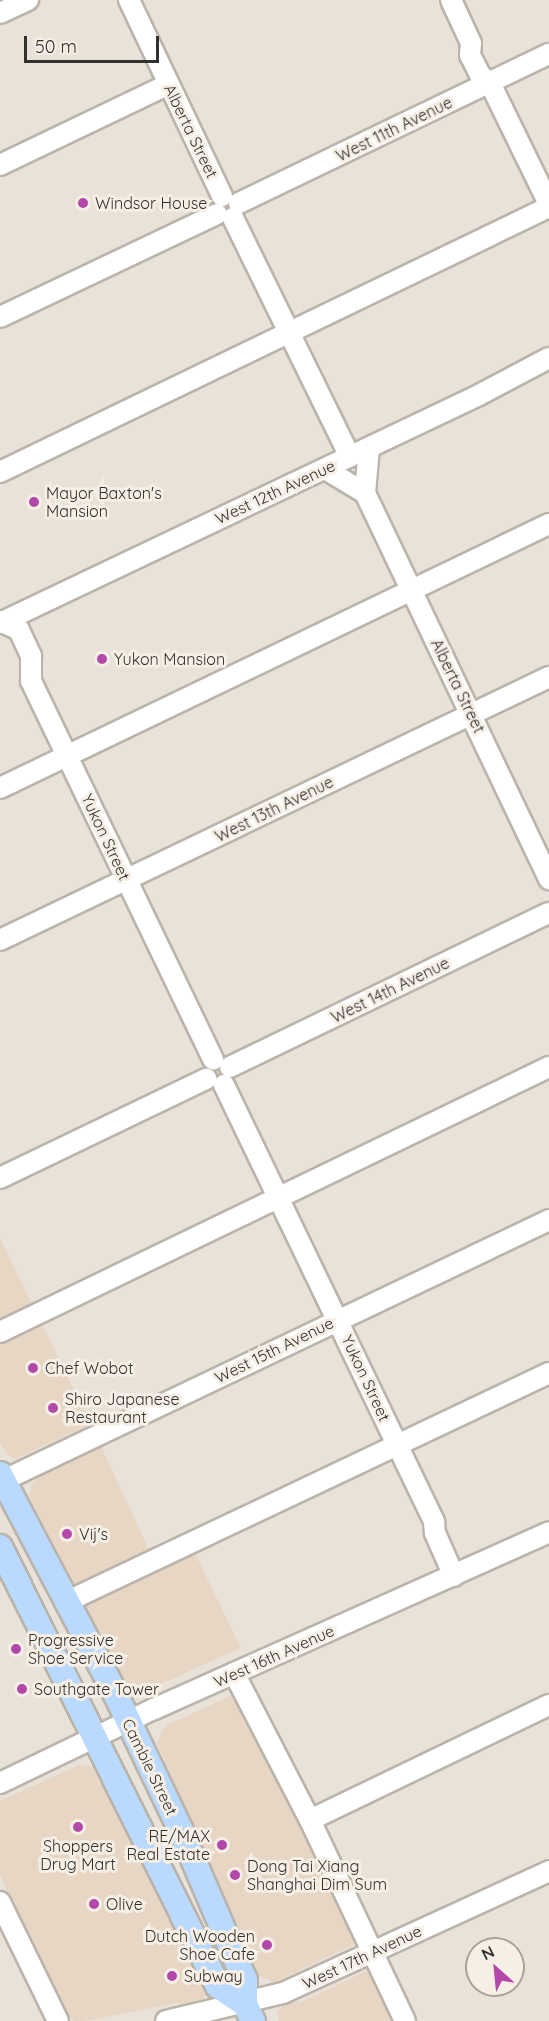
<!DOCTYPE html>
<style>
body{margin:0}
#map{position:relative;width:549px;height:2021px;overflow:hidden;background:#e9e2d9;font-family:Quicksand,sans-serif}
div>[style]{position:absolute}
.commercial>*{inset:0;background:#e8d6c5}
.roads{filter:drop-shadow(2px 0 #bab4ab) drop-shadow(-2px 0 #bab4ab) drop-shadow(0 2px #bab4ab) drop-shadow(0 -2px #bab4ab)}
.minor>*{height:20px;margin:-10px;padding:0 10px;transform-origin:10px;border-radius:10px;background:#fff}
.major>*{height:24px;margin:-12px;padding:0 12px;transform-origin:12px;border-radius:12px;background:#b9d9fe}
.dots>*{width:16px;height:16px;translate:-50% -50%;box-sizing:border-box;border:3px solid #f6efe6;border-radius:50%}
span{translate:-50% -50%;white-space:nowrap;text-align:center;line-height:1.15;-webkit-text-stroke:6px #f6efe6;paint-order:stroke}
.street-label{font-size:16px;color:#33312d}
.poi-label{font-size:16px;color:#33312d}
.left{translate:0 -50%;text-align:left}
.right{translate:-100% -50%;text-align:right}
.north{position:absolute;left:465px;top:1937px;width:60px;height:60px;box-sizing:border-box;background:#f6efe6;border:2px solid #a8a39c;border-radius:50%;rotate:333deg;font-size:16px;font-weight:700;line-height:24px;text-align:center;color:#33312d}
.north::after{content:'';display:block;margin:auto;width:21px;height:27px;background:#b248a9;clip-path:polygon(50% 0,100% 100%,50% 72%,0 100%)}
.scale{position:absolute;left:24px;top:36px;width:135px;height:27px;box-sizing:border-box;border:3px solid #33312d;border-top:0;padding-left:8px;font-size:18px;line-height:21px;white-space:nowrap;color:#33312d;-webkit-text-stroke:4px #f6efe6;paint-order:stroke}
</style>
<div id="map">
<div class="commercial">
<div style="clip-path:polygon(0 1238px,91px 1424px,15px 1459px,7px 1455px,0 1443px)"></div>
<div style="clip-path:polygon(101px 1446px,156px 1565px,192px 1547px,241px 1648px,143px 1692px,127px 1687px,29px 1496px,31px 1485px,41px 1475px)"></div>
<div style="clip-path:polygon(235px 1694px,243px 1701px,355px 1932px,355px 1944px,273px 1983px,258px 1975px,157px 1744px,162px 1730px,169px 1724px)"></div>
<div style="clip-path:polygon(79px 1765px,90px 1766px,99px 1773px,205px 1986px,205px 1996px,198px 2003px,183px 2006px,177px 2003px,85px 2021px,74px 2021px,65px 2013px,0 1875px,0 1801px)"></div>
<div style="clip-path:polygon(368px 1970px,396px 2021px,279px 2021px,277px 2012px,287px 2002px,302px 2002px)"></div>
</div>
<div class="roads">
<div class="minor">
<div style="left:129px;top:0;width:217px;rotate:64.6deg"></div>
<div style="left:451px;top:0;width:47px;rotate:65.1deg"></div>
<div style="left:471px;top:43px;width:12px;rotate:95deg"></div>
<div style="left:470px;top:55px;width:22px;rotate:63deg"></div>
<div style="left:480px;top:75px;width:13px;rotate:39deg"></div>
<div style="left:490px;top:83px;width:135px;rotate:64deg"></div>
<div style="left:0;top:13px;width:31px;rotate:-25deg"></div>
<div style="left:0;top:165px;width:187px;rotate:-25.6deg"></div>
<div style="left:239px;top:203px;width:344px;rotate:-25.7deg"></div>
<div style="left:233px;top:218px;width:266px;rotate:63.9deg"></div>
<div style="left:0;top:317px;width:240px;rotate:-25.4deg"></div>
<div style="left:369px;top:448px;width:45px;rotate:95.1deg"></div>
<div style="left:365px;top:493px;width:428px;rotate:64.5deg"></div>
<div style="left:325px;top:469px;width:47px;rotate:31deg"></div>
<div style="left:0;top:472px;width:610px;rotate:-25.77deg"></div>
<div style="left:0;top:621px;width:21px;rotate:25deg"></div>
<div style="left:19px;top:630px;width:29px;rotate:65deg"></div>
<div style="left:31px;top:656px;width:25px;rotate:90deg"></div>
<div style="left:31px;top:681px;width:420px;rotate:64.3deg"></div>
<div style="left:0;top:623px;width:530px;rotate:-25.45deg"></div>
<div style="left:479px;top:395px;width:79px;rotate:-27.9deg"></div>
<div style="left:0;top:788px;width:609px;rotate:-25.68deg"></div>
<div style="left:0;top:940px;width:609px;rotate:-25.6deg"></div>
<div style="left:230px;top:1067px;width:354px;rotate:-25.8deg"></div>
<div style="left:224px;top:1085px;width:485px;rotate:64.3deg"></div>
<div style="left:434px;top:1522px;width:11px;rotate:85deg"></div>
<div style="left:435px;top:1533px;width:47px;rotate:66.2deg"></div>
<div style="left:0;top:1178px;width:229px;rotate:-25.7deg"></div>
<div style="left:0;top:1332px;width:610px;rotate:-25.77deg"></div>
<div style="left:0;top:1482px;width:608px;rotate:-25.51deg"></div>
<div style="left:68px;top:1601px;width:532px;rotate:-25.36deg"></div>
<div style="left:234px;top:1673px;width:165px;rotate:62.7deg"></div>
<div style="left:310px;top:1820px;width:222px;rotate:64.7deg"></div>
<div style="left:0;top:1783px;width:171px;rotate:-25.7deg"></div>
<div style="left:154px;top:1709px;width:433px;rotate:-24.1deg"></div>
<div style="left:310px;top:1820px;width:265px;rotate:-25.7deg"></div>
<div style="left:0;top:1902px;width:132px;rotate:64deg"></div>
<div style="left:166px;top:2021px;width:120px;rotate:-13.5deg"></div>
<div style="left:283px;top:1993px;width:293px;rotate:-24.6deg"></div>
</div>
<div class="major">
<div style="left:0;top:1474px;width:247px;rotate:62.3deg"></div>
<div style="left:115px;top:1693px;width:153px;rotate:64.4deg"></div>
<div style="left:181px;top:1831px;width:162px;rotate:66.8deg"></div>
<div style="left:245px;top:1980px;width:24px;rotate:90deg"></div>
<div style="left:245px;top:2004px;width:19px;rotate:65deg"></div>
<div style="left:0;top:1547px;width:490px;rotate:63.6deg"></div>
<div style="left:218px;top:1986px;width:32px;rotate:34deg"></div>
</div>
</div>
<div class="dots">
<div style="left:83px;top:203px;background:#b248a9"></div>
<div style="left:34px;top:502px;background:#b248a9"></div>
<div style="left:102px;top:659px;background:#b248a9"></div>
<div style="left:33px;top:1368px;background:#b248a9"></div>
<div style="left:53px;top:1408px;background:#b248a9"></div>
<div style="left:67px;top:1534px;background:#b248a9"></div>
<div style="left:16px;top:1649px;background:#b248a9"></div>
<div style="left:22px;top:1689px;background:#b248a9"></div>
<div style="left:78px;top:1827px;background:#b248a9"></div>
<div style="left:222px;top:1845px;background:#b248a9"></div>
<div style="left:235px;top:1875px;background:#b248a9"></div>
<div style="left:94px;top:1904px;background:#b248a9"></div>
<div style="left:267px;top:1945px;background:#b248a9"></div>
<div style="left:172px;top:1976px;background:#b248a9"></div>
</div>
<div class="street-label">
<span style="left:394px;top:129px;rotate:-26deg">West 11th Avenue</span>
<span style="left:191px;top:131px;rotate:64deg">Alberta Street</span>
<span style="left:275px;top:492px;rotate:-25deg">West 12th Avenue</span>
<span style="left:458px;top:686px;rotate:64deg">Alberta Street</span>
<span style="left:274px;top:809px;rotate:-26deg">West 13th Avenue</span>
<span style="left:106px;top:837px;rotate:65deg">Yukon Street</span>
<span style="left:390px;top:990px;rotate:-26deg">West 14th Avenue</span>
<span style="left:274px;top:1350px;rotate:-26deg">West 15th Avenue</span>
<span style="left:366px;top:1378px;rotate:65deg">Yukon Street</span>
<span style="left:274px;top:1656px;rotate:-24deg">West 16th Avenue</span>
<span style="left:150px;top:1767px;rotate:64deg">Cambie Street</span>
<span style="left:362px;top:1957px;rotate:-25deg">West 17th Avenue</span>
</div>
<div class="poi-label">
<span class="left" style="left:95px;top:203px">Windsor House</span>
<span class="left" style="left:46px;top:502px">Mayor Baxton's<br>Mansion</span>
<span class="left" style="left:114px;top:659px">Yukon Mansion</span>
<span class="left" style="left:45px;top:1368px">Chef Wobot</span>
<span class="left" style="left:65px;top:1408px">Shiro Japanese<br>Restaurant</span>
<span class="left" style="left:79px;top:1534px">Vij's</span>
<span class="left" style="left:28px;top:1649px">Progressive<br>Shoe Service</span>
<span class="left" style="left:34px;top:1689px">Southgate Tower</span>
<span class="right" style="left:210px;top:1845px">RE/MAX<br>Real Estate</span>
<span style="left:78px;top:1855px">Shoppers<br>Drug Mart</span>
<span class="left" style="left:247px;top:1875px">Dong Tai Xiang<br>Shanghai Dim Sum</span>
<span class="left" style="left:106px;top:1904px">Olive</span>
<span class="right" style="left:255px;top:1945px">Dutch Wooden<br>Shoe Cafe</span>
<span class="left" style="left:184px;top:1976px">Subway</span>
</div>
<div class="north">N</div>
<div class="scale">50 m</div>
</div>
